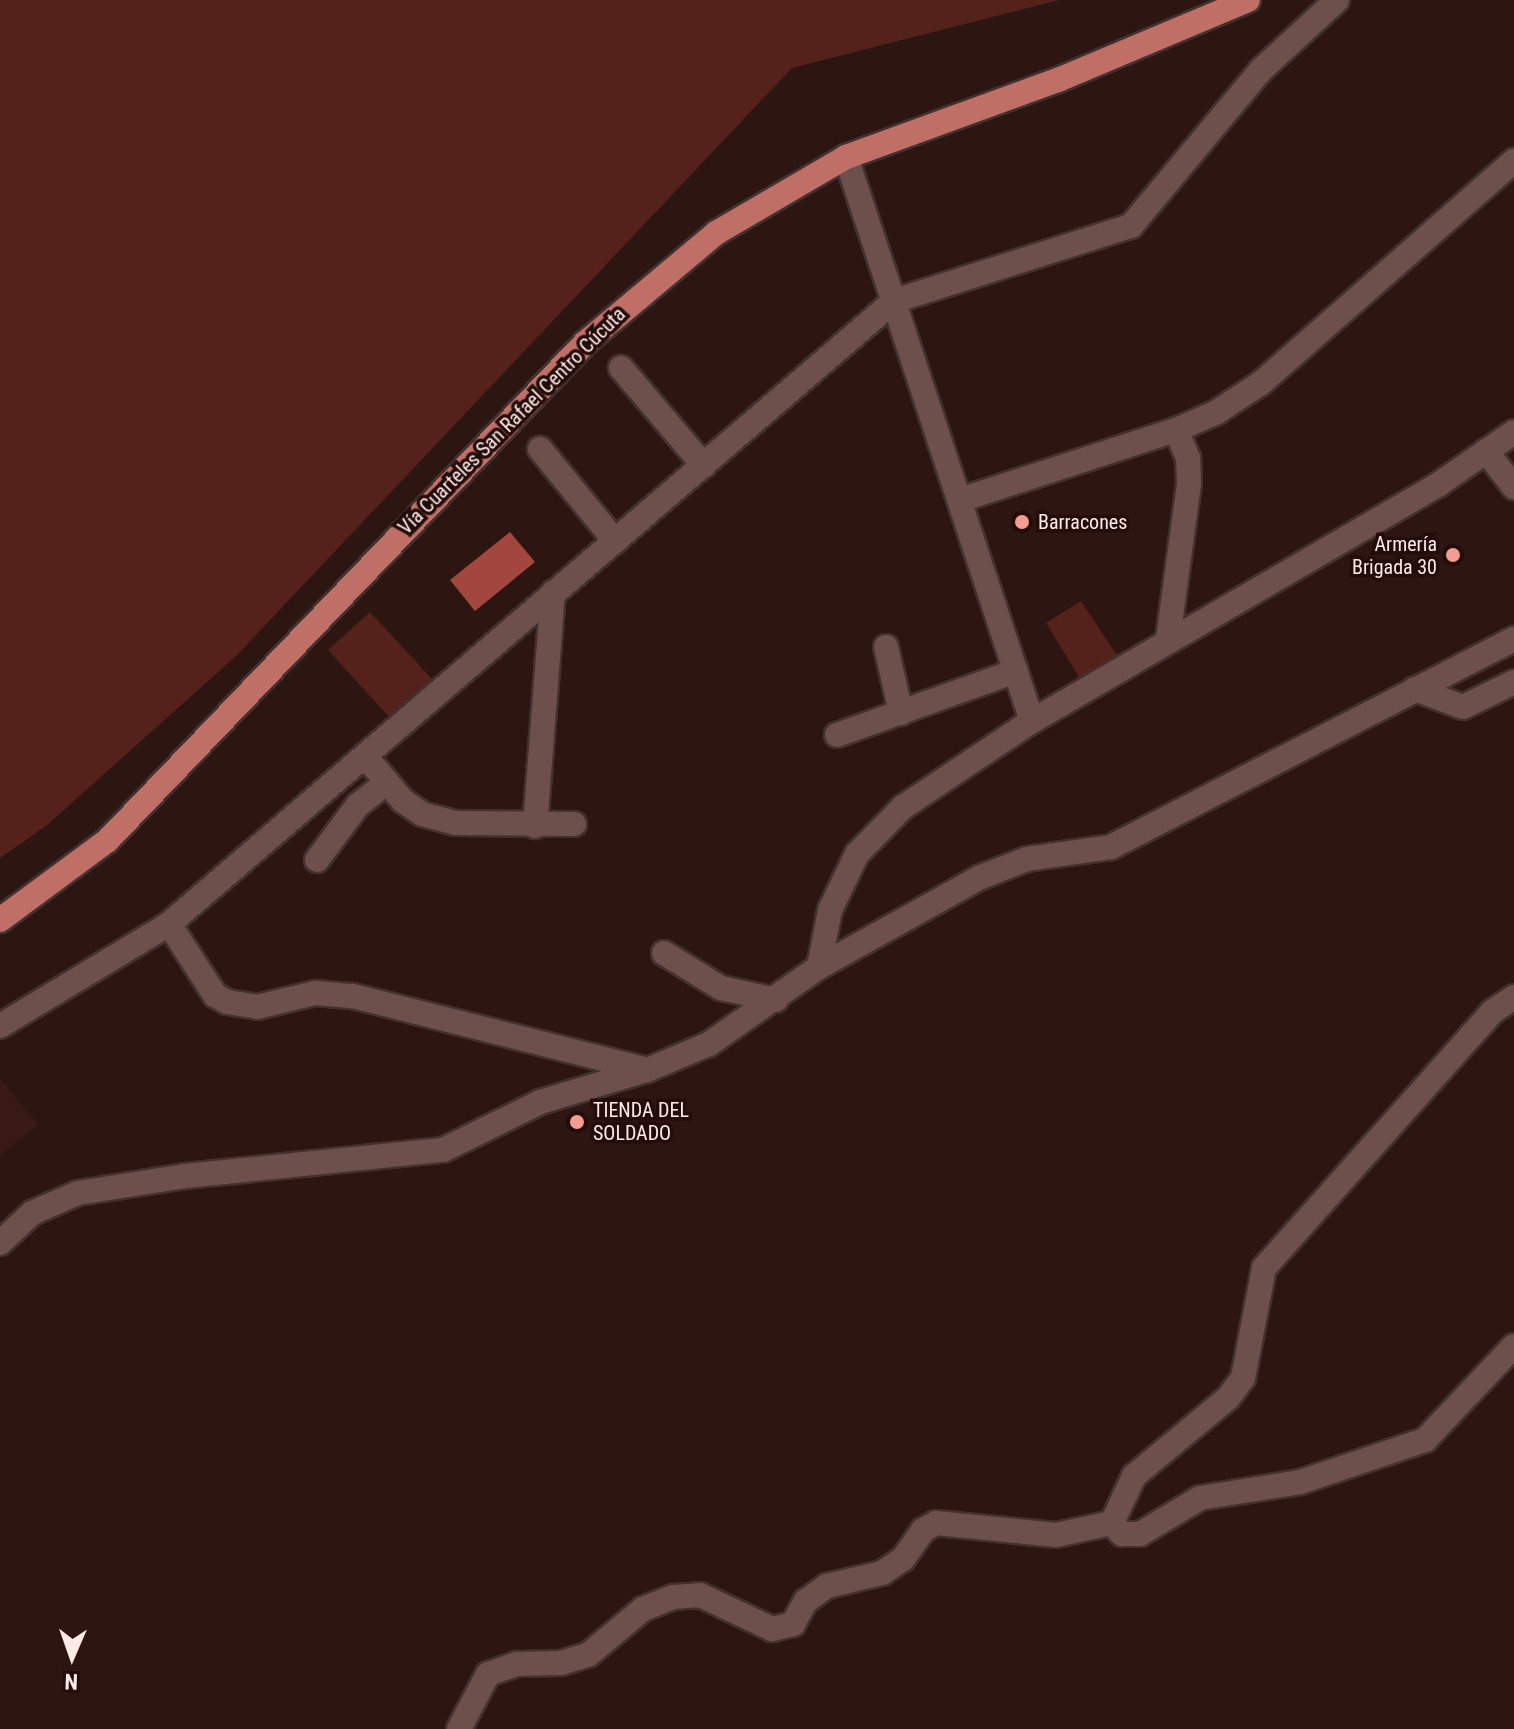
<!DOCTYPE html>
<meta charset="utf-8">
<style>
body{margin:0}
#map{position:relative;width:1514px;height:1729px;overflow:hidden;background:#2d1612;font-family:"Roboto Condensed",sans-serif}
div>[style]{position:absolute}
.built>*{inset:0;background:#381915}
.green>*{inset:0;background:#55211b}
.water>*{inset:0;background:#a2473d}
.roads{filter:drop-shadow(2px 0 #433130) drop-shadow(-2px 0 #433130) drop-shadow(0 2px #433130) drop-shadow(0 -2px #433130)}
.minor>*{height:24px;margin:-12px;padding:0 12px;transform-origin:12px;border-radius:12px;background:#6d504c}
.major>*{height:24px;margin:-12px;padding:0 12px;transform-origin:12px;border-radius:12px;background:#bf6f65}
.dots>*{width:22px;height:22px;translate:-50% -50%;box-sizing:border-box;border:4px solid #230c0a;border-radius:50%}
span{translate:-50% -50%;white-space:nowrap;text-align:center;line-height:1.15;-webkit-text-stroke:7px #230c0a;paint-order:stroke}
.street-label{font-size:20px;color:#fdebe8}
.poi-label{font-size:20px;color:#fdebe8}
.left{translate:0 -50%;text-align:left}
.right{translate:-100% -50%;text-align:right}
.north{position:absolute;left:32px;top:1617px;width:80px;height:80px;-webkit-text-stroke:6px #230c0a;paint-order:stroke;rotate:182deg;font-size:22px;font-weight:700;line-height:32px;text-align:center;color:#fdebe8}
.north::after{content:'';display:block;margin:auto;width:28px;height:36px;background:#fdebe8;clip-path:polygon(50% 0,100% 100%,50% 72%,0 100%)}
</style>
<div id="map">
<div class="built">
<div style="clip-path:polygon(0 1078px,38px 1125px,0 1155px)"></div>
</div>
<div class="green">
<div style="clip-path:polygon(0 0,1059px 0,792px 68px,236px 656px,46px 826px,0 858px)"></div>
<div style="clip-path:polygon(1081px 601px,1120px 660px,1082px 682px,1046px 623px)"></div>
<div style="clip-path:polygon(370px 612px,432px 679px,390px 718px,328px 650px)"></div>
</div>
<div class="water">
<div style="clip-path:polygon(510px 532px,535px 562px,475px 611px,450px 580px)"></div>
</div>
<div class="roads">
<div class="minor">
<div style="left:846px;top:157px;width:594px;rotate:71.75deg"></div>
<div style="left:621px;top:368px;width:128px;rotate:49.7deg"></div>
<div style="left:540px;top:449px;width:119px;rotate:50.8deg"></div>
<div style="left:1486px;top:451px;width:46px;rotate:52.1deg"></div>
<div style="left:960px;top:500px;width:227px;rotate:-18deg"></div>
<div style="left:1176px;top:430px;width:45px;rotate:-23.7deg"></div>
<div style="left:1217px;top:412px;width:53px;rotate:-33.4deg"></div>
<div style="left:1261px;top:383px;width:337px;rotate:-41.3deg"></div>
<div style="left:1168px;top:639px;width:157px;rotate:-82.3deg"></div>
<div style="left:1189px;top:483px;width:25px;rotate:-92deg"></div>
<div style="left:1188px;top:458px;width:30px;rotate:-113deg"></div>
<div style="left:886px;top:647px;width:68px;rotate:77.2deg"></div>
<div style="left:1415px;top:689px;width:51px;rotate:20.6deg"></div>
<div style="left:1463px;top:707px;width:57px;rotate:-26.1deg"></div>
<div style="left:837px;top:735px;width:190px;rotate:-19.7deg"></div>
<div style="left:365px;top:756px;width:59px;rotate:49.8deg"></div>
<div style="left:403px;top:801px;width:23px;rotate:34deg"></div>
<div style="left:422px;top:814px;width:35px;rotate:15deg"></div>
<div style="left:456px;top:823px;width:118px;rotate:0.5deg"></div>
<div style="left:535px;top:826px;width:234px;rotate:-85.6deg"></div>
<div style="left:317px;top:860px;width:69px;rotate:-53.3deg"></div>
<div style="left:358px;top:805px;width:36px;rotate:-38deg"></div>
<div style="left:169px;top:924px;width:85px;rotate:57.1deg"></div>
<div style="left:215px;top:995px;width:14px;rotate:30deg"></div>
<div style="left:227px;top:1002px;width:30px;rotate:9deg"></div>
<div style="left:257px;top:1007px;width:60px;rotate:-13.6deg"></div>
<div style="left:315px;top:993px;width:38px;rotate:5deg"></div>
<div style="left:353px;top:996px;width:303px;rotate:14.1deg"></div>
<div style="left:664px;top:953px;width:67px;rotate:31.6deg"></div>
<div style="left:721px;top:988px;width:56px;rotate:12.3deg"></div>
<div style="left:819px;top:967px;width:58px;rotate:-79.1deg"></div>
<div style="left:830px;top:910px;width:62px;rotate:-64.3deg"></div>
<div style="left:857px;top:854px;width:66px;rotate:-45.6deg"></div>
<div style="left:903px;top:807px;width:155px;rotate:-33.7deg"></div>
<div style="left:1032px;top:721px;width:471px;rotate:-30.2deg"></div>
<div style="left:1439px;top:484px;width:91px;rotate:-34.7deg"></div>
<div style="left:0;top:1026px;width:197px;rotate:-31.1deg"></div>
<div style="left:169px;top:924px;width:956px;rotate:-40.67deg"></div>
<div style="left:894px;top:301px;width:249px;rotate:-17.6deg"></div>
<div style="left:1131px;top:226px;width:203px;rotate:-50.2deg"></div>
<div style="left:1261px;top:70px;width:103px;rotate:-42.6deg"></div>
<div style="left:0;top:1243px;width:44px;rotate:-43.2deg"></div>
<div style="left:32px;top:1213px;width:50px;rotate:-23.5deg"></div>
<div style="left:78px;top:1193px;width:108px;rotate:-9deg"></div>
<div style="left:185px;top:1176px;width:259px;rotate:-5.8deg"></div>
<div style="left:443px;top:1150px;width:108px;rotate:-26.3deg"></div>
<div style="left:540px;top:1102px;width:112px;rotate:-16.7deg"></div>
<div style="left:647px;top:1070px;width:67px;rotate:-22.8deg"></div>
<div style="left:709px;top:1044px;width:134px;rotate:-35deg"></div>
<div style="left:819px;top:967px;width:185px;rotate:-29.1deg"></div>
<div style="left:981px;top:877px;width:49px;rotate:-21.4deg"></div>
<div style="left:1027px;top:859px;width:85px;rotate:-8.1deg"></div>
<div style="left:1111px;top:847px;width:454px;rotate:-27.3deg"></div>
<div style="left:1112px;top:1523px;width:52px;rotate:-64.9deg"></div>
<div style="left:1134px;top:1476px;width:122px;rotate:-39.7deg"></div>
<div style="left:1228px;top:1398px;width:25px;rotate:-53deg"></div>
<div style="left:1243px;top:1378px;width:112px;rotate:-79.2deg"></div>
<div style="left:1264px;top:1268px;width:343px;rotate:-48.3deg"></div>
<div style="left:1492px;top:1012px;width:27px;rotate:-34deg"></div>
<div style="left:1112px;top:1523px;width:15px;rotate:48deg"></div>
<div style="left:1122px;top:1534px;width:18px"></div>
<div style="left:1140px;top:1534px;width:70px;rotate:-31deg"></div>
<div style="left:1200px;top:1498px;width:101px;rotate:-9.1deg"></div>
<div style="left:1300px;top:1482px;width:132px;rotate:-18.6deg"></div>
<div style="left:1425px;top:1440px;width:129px;rotate:-46.6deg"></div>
<div style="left:459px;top:1729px;width:62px;rotate:-62.2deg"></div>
<div style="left:488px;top:1674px;width:31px;rotate:-19deg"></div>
<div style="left:517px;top:1664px;width:44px;rotate:-1.3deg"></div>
<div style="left:561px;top:1663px;width:28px;rotate:-17deg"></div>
<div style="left:588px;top:1655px;width:72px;rotate:-39.9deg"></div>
<div style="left:643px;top:1609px;width:32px;rotate:-22deg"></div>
<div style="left:673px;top:1597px;width:27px;rotate:-4deg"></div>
<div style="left:700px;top:1595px;width:80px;rotate:25.3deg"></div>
<div style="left:772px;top:1629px;width:22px;rotate:-13deg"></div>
<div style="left:793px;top:1624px;width:26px;rotate:-61deg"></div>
<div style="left:806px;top:1601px;width:26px;rotate:-36deg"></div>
<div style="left:827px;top:1586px;width:57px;rotate:-13.3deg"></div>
<div style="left:882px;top:1573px;width:25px;rotate:-34deg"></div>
<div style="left:903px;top:1559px;width:35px;rotate:-55deg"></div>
<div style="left:923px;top:1530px;width:15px;rotate:-28deg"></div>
<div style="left:936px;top:1523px;width:121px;rotate:5.7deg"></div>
<div style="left:1056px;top:1535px;width:57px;rotate:-12.1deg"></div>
</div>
<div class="major">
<div style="left:0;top:920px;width:134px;rotate:-36.5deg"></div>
<div style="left:108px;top:840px;width:689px;rotate:-46.18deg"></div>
<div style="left:585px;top:343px;width:171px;rotate:-40deg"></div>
<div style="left:716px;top:233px;width:151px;rotate:-30.3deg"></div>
<div style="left:846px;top:157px;width:226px;rotate:-20deg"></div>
<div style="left:1058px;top:80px;width:206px;rotate:-22.8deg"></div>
</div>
</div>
<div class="dots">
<div style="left:1022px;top:522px;background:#f59c90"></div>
<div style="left:1453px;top:555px;background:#f59c90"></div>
<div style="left:577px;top:1122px;background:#f59c90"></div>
</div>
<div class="street-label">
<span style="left:512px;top:421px;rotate:-45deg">Vía Cuarteles San Rafael Centro Cúcuta</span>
</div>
<div class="poi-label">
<span class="left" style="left:1038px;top:522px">Barracones</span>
<span class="right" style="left:1437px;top:556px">Armería<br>Brigada 30</span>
<span class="left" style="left:593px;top:1122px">TIENDA DEL<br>SOLDADO</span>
</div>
<div class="north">N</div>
</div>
